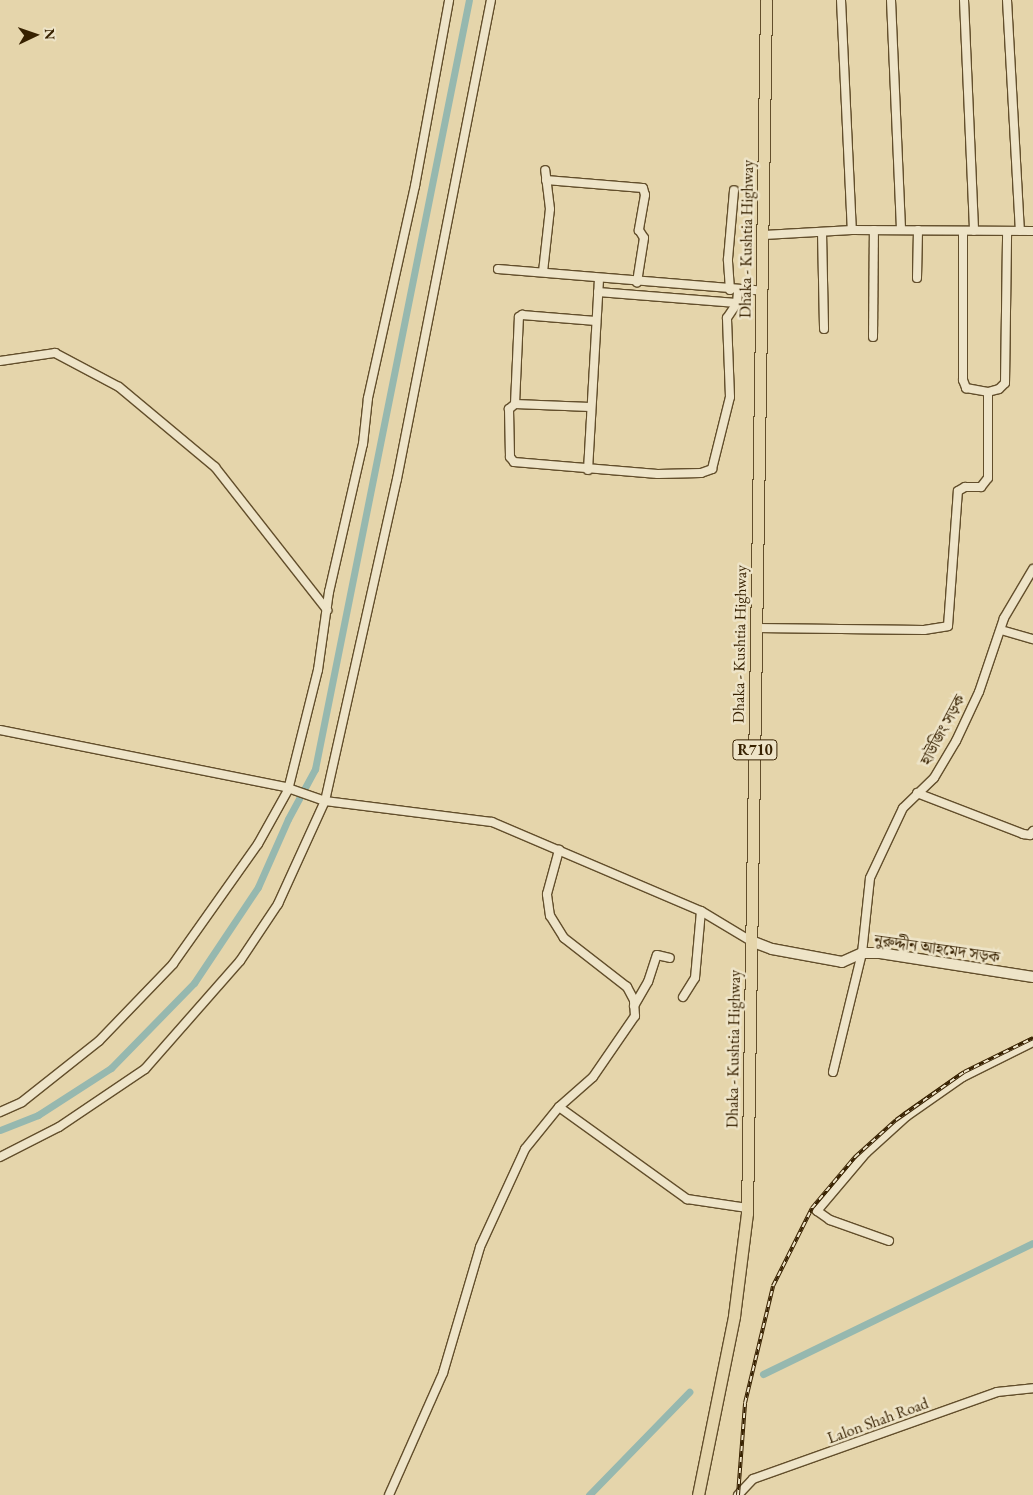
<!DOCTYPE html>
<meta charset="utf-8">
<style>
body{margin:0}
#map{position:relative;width:1033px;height:1495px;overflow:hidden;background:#e5d5ab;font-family:"EB Garamond","Noto Serif Bengali",serif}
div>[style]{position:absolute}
.canal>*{height:7px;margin:-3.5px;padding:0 3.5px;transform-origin:3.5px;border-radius:3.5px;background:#96b8af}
.roads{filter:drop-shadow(1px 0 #624e2b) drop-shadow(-1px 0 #624e2b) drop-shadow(0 1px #624e2b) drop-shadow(0 -1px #624e2b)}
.minor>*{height:8px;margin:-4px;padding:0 4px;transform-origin:4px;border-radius:4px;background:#eee4c8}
.secondary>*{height:10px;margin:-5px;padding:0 5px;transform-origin:5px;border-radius:5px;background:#eee4c8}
.primary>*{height:11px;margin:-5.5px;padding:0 5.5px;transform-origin:5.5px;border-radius:5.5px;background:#e5d5ab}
.rail>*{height:4px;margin-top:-2px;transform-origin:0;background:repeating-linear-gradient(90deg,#eee4c8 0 5.5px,#372100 0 11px);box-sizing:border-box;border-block:1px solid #372100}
span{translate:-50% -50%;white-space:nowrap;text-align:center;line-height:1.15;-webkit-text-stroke:5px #eee4c8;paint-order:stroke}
.shield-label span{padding:1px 4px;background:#eee4c8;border:1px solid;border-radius:4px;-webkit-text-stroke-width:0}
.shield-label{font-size:15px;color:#372100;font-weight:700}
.street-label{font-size:16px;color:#372100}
.north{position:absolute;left:10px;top:10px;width:50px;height:50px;-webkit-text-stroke:4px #eee4c8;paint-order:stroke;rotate:87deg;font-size:14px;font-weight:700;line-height:20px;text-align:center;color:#372100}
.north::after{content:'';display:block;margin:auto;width:18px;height:22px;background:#372100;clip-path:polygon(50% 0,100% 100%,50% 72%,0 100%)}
</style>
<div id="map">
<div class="canal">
<div style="left:0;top:1130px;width:41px;rotate:-21.5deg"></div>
<div style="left:38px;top:1115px;width:87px;rotate:-32.8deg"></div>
<div style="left:111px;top:1068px;width:119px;rotate:-45.7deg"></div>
<div style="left:194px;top:983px;width:115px;rotate:-56.3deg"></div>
<div style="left:258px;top:887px;width:74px;rotate:-66.2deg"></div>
<div style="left:288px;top:819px;width:57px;rotate:-61.6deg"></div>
<div style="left:315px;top:769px;width:784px;rotate:-78.68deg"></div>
<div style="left:763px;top:1374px;width:300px;rotate:-25.9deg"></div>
<div style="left:589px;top:1495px;width:144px;rotate:-45.8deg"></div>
</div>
<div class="roads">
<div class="minor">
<div style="left:841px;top:0;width:230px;rotate:87.3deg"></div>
<div style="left:891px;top:0;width:230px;rotate:87.5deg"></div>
<div style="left:964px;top:0;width:231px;rotate:87.5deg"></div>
<div style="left:1007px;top:0;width:231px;rotate:86.8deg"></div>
<div style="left:546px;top:180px;width:97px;rotate:4.7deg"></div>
<div style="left:643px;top:188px;width:7px;rotate:74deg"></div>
<div style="left:645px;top:195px;width:36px;rotate:100deg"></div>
<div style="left:639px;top:230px;width:9px;rotate:58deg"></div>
<div style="left:644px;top:238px;width:45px;rotate:99deg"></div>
<div style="left:963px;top:231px;width:149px;rotate:90deg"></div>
<div style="left:963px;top:380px;width:9px;rotate:69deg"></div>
<div style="left:966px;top:388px;width:22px;rotate:10deg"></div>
<div style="left:988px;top:392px;width:11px;rotate:-15deg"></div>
<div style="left:999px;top:389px;width:8px;rotate:-45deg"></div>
<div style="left:1005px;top:383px;width:152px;rotate:-89.2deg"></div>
<div style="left:822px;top:232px;width:97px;rotate:88.8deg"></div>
<div style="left:764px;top:235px;width:88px;rotate:-3.3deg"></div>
<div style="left:852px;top:230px;width:181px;rotate:0.3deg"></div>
<div style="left:498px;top:269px;width:266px;rotate:4.7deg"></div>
<div style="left:543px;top:272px;width:63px;rotate:-83.7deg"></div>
<div style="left:550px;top:209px;width:39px;rotate:-97deg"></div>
<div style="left:917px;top:278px;width:48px;rotate:-88.8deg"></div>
<div style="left:730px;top:290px;width:31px;rotate:-94deg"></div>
<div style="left:728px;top:259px;width:69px;rotate:-85deg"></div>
<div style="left:598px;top:292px;width:139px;rotate:4.5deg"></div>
<div style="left:873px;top:337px;width:107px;rotate:-89.5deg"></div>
<div style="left:0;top:361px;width:56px;rotate:-8.3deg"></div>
<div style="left:55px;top:353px;width:72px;rotate:28deg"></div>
<div style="left:119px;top:387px;width:125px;rotate:39.8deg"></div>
<div style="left:215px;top:467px;width:182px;rotate:51.9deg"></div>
<div style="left:515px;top:404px;width:87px;rotate:-87.4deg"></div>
<div style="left:519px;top:317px;width:4px;rotate:-34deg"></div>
<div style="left:522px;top:315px;width:74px;rotate:4.6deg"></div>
<div style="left:590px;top:407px;width:75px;rotate:-177.7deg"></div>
<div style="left:515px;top:404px;width:8px;rotate:140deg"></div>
<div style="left:509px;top:409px;width:48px;rotate:88.8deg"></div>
<div style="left:510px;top:457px;width:6px;rotate:51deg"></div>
<div style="left:514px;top:462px;width:144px;rotate:4.8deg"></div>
<div style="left:658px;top:474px;width:43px;rotate:-1.3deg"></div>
<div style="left:701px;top:473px;width:12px;rotate:-20deg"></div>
<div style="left:712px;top:469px;width:74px;rotate:-76deg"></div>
<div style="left:730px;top:397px;width:79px;rotate:-92.2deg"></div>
<div style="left:727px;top:318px;width:18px;rotate:-56deg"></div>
<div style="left:737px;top:303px;width:11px;rotate:-85deg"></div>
<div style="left:588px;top:470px;width:192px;rotate:-86.7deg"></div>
<div style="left:757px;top:628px;width:167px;rotate:0.7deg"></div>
<div style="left:924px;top:630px;width:24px;rotate:-9deg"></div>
<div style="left:948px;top:626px;width:135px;rotate:-85.8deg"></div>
<div style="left:958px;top:491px;width:8px;rotate:-30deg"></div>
<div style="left:965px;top:487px;width:16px"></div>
<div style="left:981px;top:487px;width:11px;rotate:-52deg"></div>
<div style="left:988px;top:478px;width:86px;rotate:-90deg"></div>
<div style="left:1001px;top:630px;width:33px;rotate:16deg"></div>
<div style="left:0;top:730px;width:291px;rotate:11.3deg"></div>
<div style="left:285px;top:787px;width:42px;rotate:19.3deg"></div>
<div style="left:325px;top:801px;width:168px;rotate:7.2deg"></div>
<div style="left:492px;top:822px;width:227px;rotate:23.1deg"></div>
<div style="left:701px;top:911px;width:58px;rotate:31deg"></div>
<div style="left:917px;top:793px;width:114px;rotate:21.1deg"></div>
<div style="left:1023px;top:834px;width:7px;rotate:8deg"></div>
<div style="left:1030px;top:835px;width:5px;rotate:-53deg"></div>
<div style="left:683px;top:997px;width:22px;rotate:-58deg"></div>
<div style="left:695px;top:978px;width:67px;rotate:-84.9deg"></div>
<div style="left:634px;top:1006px;width:28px;rotate:-60deg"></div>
<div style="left:648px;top:982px;width:28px;rotate:-72deg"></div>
<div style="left:657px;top:955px;width:13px;rotate:13deg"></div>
<div style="left:833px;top:1072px;width:122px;rotate:-76.3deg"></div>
<div style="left:862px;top:953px;width:75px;rotate:-83.9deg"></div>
<div style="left:870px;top:878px;width:77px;rotate:-64.8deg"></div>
<div style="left:903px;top:808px;width:43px;rotate:-44.1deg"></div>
<div style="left:934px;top:778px;width:43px;rotate:-59.3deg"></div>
<div style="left:956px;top:741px;width:54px;rotate:-64.9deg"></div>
<div style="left:979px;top:692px;width:78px;rotate:-71.3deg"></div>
<div style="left:1004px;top:618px;width:57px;rotate:-59.4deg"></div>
<div style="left:559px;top:1107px;width:158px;rotate:35.7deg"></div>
<div style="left:687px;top:1199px;width:61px;rotate:8.5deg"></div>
<div style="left:0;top:1112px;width:24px;rotate:-24deg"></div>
<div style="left:22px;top:1102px;width:98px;rotate:-38.4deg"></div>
<div style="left:99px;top:1041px;width:107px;rotate:-46.1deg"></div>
<div style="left:173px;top:964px;width:147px;rotate:-54.7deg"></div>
<div style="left:258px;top:844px;width:62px;rotate:-60.9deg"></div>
<div style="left:288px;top:790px;width:124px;rotate:-76deg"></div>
<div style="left:318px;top:670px;width:79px;rotate:-82deg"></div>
<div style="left:329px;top:592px;width:152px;rotate:-77.1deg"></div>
<div style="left:363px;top:444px;width:46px;rotate:-83.8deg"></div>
<div style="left:368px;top:398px;width:217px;rotate:-77.5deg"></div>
<div style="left:415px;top:186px;width:189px;rotate:-79.6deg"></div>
<div style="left:0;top:1157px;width:66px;rotate:-27deg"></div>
<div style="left:59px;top:1127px;width:104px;rotate:-34deg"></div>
<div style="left:145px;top:1069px;width:144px;rotate:-48.7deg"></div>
<div style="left:240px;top:961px;width:69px;rotate:-56.3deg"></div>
<div style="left:278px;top:904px;width:113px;rotate:-65.5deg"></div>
<div style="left:325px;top:801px;width:330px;rotate:-77.4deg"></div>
<div style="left:397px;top:479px;width:488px;rotate:-78.9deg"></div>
<div style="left:889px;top:1241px;width:63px;rotate:-160.4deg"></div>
<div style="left:830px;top:1220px;width:16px;rotate:-145deg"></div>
<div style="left:817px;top:1211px;width:76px;rotate:-49.8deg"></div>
<div style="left:866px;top:1153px;width:55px;rotate:-42.1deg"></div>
<div style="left:907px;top:1116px;width:68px;rotate:-34.9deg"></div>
<div style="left:963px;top:1077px;width:78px;rotate:-26.6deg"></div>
<div style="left:389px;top:1495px;width:133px;rotate:-66.1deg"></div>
<div style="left:443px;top:1373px;width:131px;rotate:-73.6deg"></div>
<div style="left:480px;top:1247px;width:108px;rotate:-65.3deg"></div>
<div style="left:525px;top:1149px;width:54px;rotate:-51deg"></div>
<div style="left:559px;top:1107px;width:45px;rotate:-41.4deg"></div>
<div style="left:593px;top:1077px;width:74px;rotate:-55.5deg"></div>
<div style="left:635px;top:1016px;width:16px;rotate:-94deg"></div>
<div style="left:634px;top:1000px;width:15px;rotate:-118deg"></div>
<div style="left:627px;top:987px;width:80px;rotate:-142.1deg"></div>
<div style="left:564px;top:938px;width:26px;rotate:-122deg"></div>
<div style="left:550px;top:916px;width:22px;rotate:-98deg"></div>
<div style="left:547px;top:894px;width:46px;rotate:-74.7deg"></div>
<div style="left:738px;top:1495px;width:22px;rotate:-47deg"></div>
<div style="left:753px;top:1479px;width:259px;rotate:-19.6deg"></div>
<div style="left:997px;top:1392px;width:36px;rotate:-6deg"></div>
</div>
<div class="secondary">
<div style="left:751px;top:941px;width:22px;rotate:21deg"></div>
<div style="left:772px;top:949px;width:71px;rotate:10.5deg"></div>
<div style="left:842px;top:962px;width:22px;rotate:-24deg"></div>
<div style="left:862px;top:953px;width:18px"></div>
<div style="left:880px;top:953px;width:155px;rotate:8.9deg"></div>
</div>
<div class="primary">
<div style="left:698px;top:1495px;width:183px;rotate:-78.6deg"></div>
<div style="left:734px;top:1316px;width:104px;rotate:-82.8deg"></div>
<div style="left:747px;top:1213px;width:1213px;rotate:-89.1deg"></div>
</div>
</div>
<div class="rail">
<div style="left:738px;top:1495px;width:92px;rotate:-85.6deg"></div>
<div style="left:745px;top:1403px;width:120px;rotate:-76.5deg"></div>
<div style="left:773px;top:1286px;width:87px;rotate:-63.4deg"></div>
<div style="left:812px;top:1208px;width:67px;rotate:-49.9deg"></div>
<div style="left:855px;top:1157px;width:55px;rotate:-42.1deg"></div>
<div style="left:896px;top:1120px;width:83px;rotate:-35.2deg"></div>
<div style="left:964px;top:1072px;width:77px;rotate:-26.2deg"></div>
</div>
<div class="shield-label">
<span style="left:755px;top:750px">R710</span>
</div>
<div class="street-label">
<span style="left:747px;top:239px;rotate:-89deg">Dhaka - Kushtia Highway</span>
<span style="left:740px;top:644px;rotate:-89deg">Dhaka - Kushtia Highway</span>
<span style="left:943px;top:730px;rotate:-62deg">হাউজিং সড়ক</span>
<span style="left:937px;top:949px;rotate:8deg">নুরুদ্দীন আহমেদ সড়ক</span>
<span style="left:734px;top:1049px;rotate:-89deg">Dhaka - Kushtia Highway</span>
<span style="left:878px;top:1421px;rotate:-20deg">Lalon Shah Road</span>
</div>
<div class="north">N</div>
</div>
